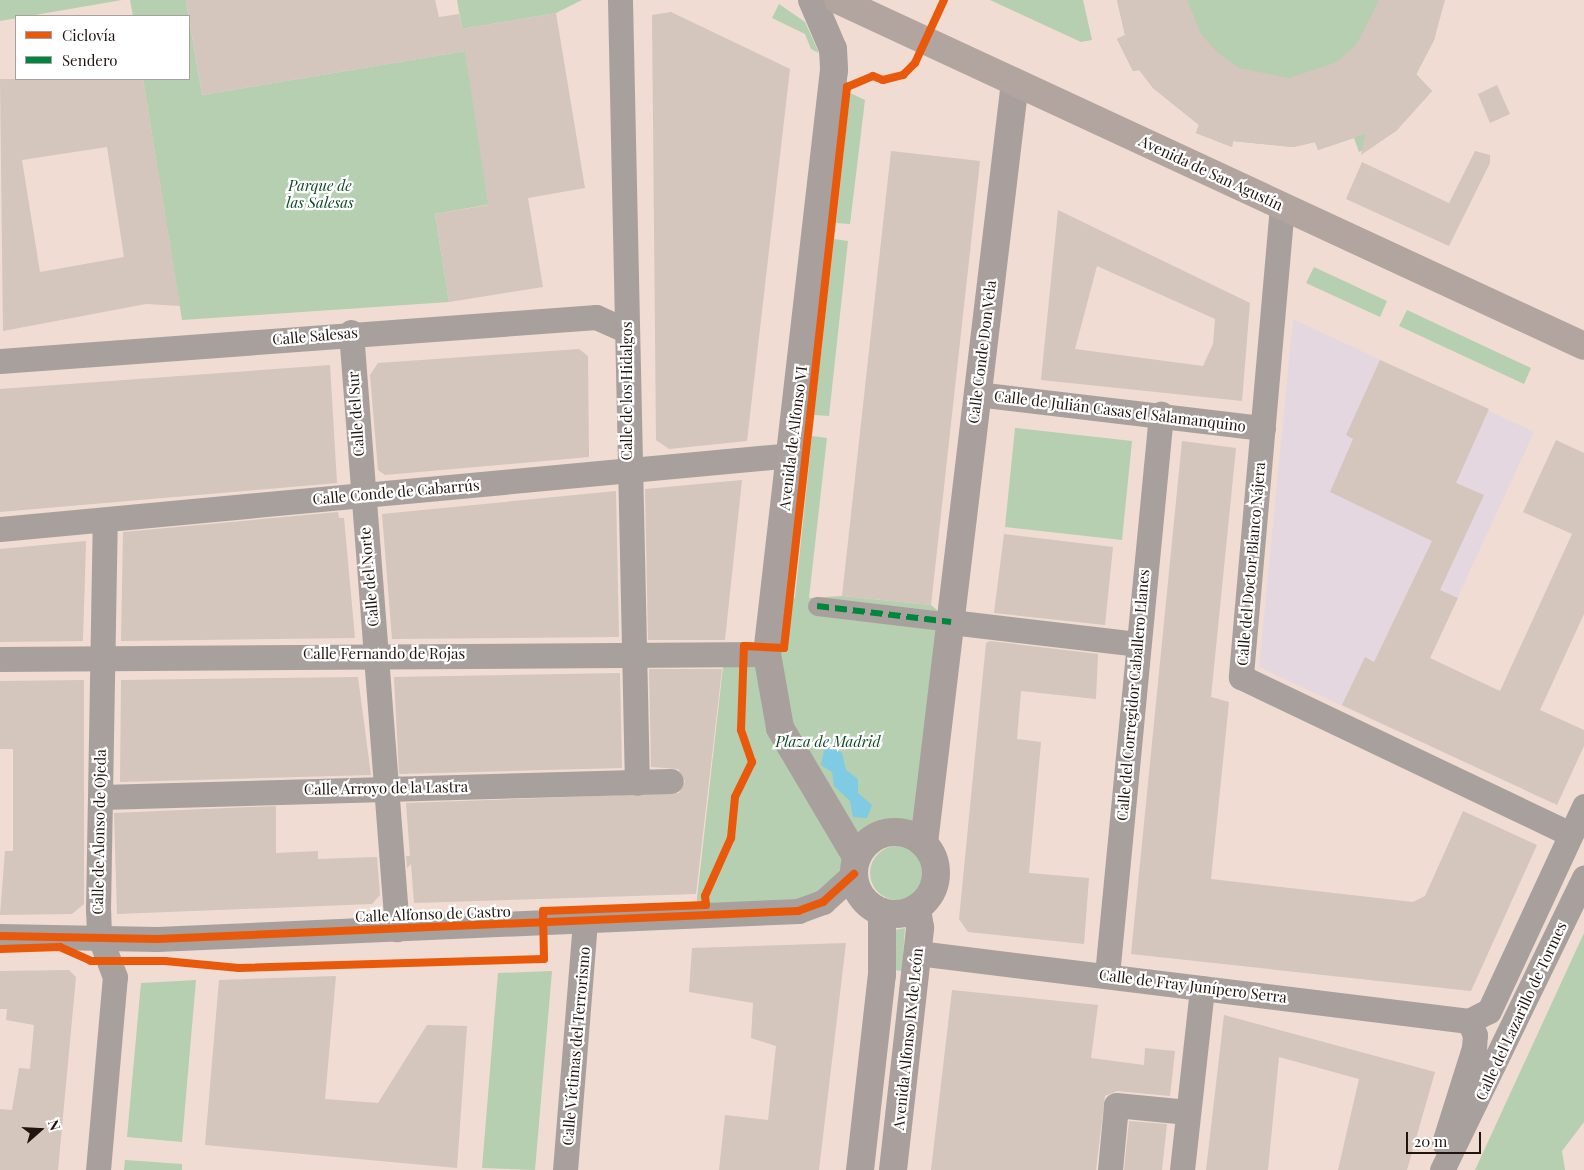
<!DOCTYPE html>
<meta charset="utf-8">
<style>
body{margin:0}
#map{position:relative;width:1584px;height:1170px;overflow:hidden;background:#f0dcd3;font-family:"Playfair Display",serif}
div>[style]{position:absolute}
.education>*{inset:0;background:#e4d7df}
.green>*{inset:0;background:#b5cfb0}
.round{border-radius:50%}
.water>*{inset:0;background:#7fcbe4}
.building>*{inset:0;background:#d4c5bd}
.pedestrian>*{height:19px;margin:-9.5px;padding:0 9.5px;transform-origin:9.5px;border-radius:9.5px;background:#a8a09d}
.minor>*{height:25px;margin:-12.5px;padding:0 12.5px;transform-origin:12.5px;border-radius:12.5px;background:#a8a09d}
.secondary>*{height:28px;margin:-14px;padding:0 14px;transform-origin:14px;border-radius:14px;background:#a99f9c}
.secondary>.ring{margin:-14px;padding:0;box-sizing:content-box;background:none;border:28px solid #a99f9c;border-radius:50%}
.trunk>*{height:28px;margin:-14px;padding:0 14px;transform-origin:14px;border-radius:14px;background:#b2a49f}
.quiet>*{height:6px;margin-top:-3px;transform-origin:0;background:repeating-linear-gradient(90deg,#00873e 0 12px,transparent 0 18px)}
.cycleway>*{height:8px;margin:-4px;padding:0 4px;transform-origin:4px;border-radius:4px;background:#e8590c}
span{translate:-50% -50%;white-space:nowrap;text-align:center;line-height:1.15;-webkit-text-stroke:4.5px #fff;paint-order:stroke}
.street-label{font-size:15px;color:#21140e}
.park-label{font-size:15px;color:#0c4922;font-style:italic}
.legend{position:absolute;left:15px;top:15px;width:175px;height:65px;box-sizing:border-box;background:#fff;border:1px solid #a6a19f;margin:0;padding:6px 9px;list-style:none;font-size:15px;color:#21140e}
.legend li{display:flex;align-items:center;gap:10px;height:25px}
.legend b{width:25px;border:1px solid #a6a19f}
.north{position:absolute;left:15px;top:1105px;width:50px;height:50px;-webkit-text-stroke:4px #fff;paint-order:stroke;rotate:71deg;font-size:14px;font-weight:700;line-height:20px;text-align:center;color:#21140e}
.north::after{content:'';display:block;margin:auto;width:18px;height:22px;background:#21140e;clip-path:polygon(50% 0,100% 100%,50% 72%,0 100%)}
.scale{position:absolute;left:1406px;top:1132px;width:75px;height:22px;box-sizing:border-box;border:2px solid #21140e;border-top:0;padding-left:6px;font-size:15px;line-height:18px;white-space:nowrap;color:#21140e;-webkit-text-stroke:4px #fff;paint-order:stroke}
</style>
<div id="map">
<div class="education">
<div style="clip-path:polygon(1293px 319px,1534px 432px,1396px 731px,1259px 667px)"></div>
</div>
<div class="green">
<div style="clip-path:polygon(0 0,122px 0,0 21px)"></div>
<div style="clip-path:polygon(130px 0,193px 0,186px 1px,202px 95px,465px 51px,491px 204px,435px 214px,449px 302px,182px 320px,143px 79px,189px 79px,189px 16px,133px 16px)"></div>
<div style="clip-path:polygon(457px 0,582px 0,556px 13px,462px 29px)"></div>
<div style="clip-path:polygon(990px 0,1083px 0,1092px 40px,1081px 42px)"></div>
<div style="clip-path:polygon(1117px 0,1443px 0,1434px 40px,1416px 74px,1432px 91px,1396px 131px,1359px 152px,1354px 138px,1318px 150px,1315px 142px,1293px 147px,1233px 141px,1232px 147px,1196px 133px,1199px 125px,1153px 88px,1140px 70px,1133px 71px,1117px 39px,1125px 35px)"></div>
<div style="clip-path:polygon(779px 4px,805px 22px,819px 53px,811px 49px,805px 34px,772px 18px)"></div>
<div style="clip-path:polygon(850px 93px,865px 100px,850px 224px,836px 223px)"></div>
<div style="clip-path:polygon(834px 239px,848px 241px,829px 416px,814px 415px)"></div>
<div style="clip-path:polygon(1314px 267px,1387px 301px,1380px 317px,1306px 283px)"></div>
<div style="clip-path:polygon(1407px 310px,1531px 368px,1524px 384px,1399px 326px)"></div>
<div style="clip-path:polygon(1015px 428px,1132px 441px,1122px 540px,1005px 527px)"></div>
<div style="clip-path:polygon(812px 436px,827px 438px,809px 598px,842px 596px,931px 605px,951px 622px,913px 836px,900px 832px,875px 838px,823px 902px,695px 916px,723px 667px,767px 654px,774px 600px,795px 598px)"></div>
<div class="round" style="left:870px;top:846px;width:54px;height:54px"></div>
<div style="clip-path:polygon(905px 928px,902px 971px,894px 970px,894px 930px)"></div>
<div style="clip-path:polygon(1584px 933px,1584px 1122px,1562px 1151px,1565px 1170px,1475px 1170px)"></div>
<div style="clip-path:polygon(552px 971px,535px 1170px,482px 1168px,498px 973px)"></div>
<div style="clip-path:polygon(196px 980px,182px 1142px,127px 1137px,141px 983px)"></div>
<div style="clip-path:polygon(125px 1160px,182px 1164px,182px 1170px,124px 1170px)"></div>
</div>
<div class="water">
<div style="clip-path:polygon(831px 747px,842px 753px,846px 770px,858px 779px,858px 793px,872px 805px,867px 818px,853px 817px,850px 801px,834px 786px,832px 772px,821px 765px,824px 750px)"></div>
</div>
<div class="building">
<div style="clip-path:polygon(186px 0,435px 0,439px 17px,459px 14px,462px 29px,556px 13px,585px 188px,528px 198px,543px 287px,449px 302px,435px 214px,488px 205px,465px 51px,202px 95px)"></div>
<div style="clip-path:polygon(1117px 0,1187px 0,1201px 34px,1218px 53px,1239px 68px,1289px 78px,1337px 62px,1356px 45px,1379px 0,1445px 0,1434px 40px,1416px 75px,1432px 91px,1396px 131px,1361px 155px,1365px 134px,1318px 150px,1316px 142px,1293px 147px,1233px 141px,1232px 147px,1196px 133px,1199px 125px,1153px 88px,1139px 70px,1133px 71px,1117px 39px,1125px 35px)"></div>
<div style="clip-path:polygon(671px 12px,790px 69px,747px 441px,669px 449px,656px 440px,652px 15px)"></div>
<div style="clip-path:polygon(evenodd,0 79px,143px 79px,180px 306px,146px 304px,3px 331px,0 79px,107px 147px,124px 257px,40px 272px,22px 160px,107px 147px)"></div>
<div style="clip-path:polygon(1497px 85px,1510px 114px,1490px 123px,1478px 94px)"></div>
<div style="clip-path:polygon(891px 151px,980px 161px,931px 605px,842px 596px)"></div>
<div style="clip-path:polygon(1475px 151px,1490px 155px,1490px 163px,1449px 246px,1346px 199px,1362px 162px,1449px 203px)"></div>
<div style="clip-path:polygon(evenodd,1058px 210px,1250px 303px,1242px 401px,1041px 380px,1058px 210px,1097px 266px,1215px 319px,1213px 344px,1203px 366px,1075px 349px,1097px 266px)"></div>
<div style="clip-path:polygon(579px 349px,588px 356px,589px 457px,385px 475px,378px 470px,370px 375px,378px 363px)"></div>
<div style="clip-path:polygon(1380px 360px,1489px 409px,1456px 483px,1484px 495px,1440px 590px,1458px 598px,1430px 658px,1500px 691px,1572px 534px,1523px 512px,1556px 440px,1584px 453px,1584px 614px,1540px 710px,1584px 730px,1584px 746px,1557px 805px,1342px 705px,1365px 657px,1374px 662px,1432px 541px,1330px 492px,1353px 439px,1346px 435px)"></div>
<div style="clip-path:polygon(330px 365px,337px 483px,0 512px,0 389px)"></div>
<div style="clip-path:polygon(1182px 441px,1236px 448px,1211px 697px,1229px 702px,1211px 879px,1413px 902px,1425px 896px,1463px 811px,1537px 845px,1471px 991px,1131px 954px)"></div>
<div style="clip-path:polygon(742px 480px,725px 640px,648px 640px,645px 489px)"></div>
<div style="clip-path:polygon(616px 491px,619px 637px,392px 639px,382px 514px)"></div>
<div style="clip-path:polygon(338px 512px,339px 518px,344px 518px,355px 638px,121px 641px,123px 532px)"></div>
<div style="clip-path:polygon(1004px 534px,1113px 547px,1105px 625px,994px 613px)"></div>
<div style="clip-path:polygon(86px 541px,83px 641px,0 642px,0 549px)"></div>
<div style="clip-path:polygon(990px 641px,1098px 654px,1096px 699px,1021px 691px,1017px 739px,1041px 742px,1029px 873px,1089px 878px,1084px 944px,968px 932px,959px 919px,986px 643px)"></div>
<div style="clip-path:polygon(649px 669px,722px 669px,696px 894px,414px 903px,411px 864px,407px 868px,406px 856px,410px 856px,406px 803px,679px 793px,685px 781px,678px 769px,651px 767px)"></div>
<div style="clip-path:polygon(620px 673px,622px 768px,399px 774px,394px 677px)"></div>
<div style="clip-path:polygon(358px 677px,371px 775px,120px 782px,121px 680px)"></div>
<div style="clip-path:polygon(84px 680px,84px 904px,72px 914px,0 915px,5px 851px,13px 851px,13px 749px,0 749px,0 681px)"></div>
<div style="clip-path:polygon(276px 806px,276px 853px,318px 851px,318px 859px,377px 857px,380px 895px,372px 904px,117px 914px,114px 813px)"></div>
<div style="clip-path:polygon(846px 943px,819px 1170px,719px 1170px,725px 1115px,768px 1120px,776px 1046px,751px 1038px,753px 1003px,689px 992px,692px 948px)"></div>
<div style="clip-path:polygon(69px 970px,76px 977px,58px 1170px,0 1170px,0 1109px,12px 1110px,19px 1068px,30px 1069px,34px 1025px,6px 1020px,7px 1009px,0 1009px,0 971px)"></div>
<div style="clip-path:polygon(336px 976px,325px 1099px,378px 1103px,427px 1025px,467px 1026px,457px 1168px,205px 1145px,219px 980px)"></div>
<div style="clip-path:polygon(952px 990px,1098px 1005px,1091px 1058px,1144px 1065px,1145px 1048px,1175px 1051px,1170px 1096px,1117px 1091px,1105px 1096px,1096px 1170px,931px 1170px)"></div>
<div style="clip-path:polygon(1224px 1015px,1435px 1072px,1407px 1170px,1338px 1170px,1359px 1079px,1279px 1057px,1268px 1170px,1206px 1170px)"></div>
<div style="clip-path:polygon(1129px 1121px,1167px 1124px,1162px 1170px,1124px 1170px)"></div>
</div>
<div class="pedestrian">
<div style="left:817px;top:606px;width:135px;rotate:6.8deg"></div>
</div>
<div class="minor">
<div style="left:620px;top:0;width:783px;rotate:88.76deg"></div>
<div style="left:1282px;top:206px;width:473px;rotate:95deg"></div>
<div style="left:1241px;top:677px;width:365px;rotate:25.5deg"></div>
<div style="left:351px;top:332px;width:599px;rotate:85.59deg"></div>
<div style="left:0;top:361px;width:598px;rotate:-4.22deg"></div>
<div style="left:596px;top:317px;width:34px;rotate:24deg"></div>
<div style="left:977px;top:394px;width:288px;rotate:6.8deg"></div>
<div style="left:0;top:529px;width:794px;rotate:-5.34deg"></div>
<div style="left:951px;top:622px;width:187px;rotate:6.7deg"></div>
<div style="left:0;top:659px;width:767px;rotate:-0.37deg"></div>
<div style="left:101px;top:797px;width:570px;rotate:-1.61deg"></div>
<div style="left:0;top:936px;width:157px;rotate:1.1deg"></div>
<div style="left:157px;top:939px;width:642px;rotate:-2.5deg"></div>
<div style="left:798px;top:911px;width:27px;rotate:-20deg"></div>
<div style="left:823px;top:902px;width:42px;rotate:-42.1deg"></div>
<div style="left:918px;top:953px;width:555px;rotate:7.04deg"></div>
<div style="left:1107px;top:975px;width:564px;rotate:-84.5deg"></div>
<div style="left:1469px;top:1021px;width:22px;rotate:-27deg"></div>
<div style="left:1489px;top:1011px;width:226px;rotate:-65.1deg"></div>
<div style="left:1444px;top:1143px;width:100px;rotate:-72.5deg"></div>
<div style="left:1474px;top:1048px;width:13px;rotate:-86deg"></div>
<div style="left:1475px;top:1035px;width:15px;rotate:-113deg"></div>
<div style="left:98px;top:1170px;width:194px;rotate:-85deg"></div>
<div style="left:115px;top:977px;width:45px;rotate:-110.9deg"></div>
<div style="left:99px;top:935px;width:25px;rotate:-92deg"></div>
<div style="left:98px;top:910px;width:390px;rotate:-89deg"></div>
<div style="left:565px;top:1170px;width:249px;rotate:-85.4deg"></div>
<div style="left:1110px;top:1170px;width:65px;rotate:-84.7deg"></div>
<div style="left:1116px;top:1105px;width:72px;rotate:5.6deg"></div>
<div style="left:1182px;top:1170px;width:183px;rotate:-83.7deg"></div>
<div style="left:1442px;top:1170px;width:325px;rotate:-64.1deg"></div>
</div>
<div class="secondary">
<div style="left:812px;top:0;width:53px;rotate:66.8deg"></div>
<div style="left:833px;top:49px;width:21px;rotate:87deg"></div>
<div style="left:834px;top:70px;width:588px;rotate:96.54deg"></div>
<div style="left:767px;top:654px;width:75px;rotate:80deg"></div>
<div style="left:780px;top:728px;width:151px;rotate:59.4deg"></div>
<div class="ring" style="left:854px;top:832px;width:54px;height:54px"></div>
<div style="left:924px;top:843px;width:766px;rotate:-83.18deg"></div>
<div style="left:860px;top:1170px;width:196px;rotate:-83.6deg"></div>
<div style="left:882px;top:975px;width:63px;rotate:-90deg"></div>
<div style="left:893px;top:1170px;width:244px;rotate:-83.6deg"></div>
<div style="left:920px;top:928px;width:20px;rotate:-99deg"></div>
</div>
<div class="trunk">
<div style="left:838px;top:0;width:822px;rotate:24.88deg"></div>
</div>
<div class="quiet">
<div style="left:817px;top:606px;width:135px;rotate:6.8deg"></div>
</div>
<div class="cycleway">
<div style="left:0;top:936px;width:157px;rotate:1.1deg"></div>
<div style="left:157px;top:939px;width:642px;rotate:-2.5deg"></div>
<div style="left:798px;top:911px;width:27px;rotate:-20deg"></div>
<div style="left:823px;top:902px;width:42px;rotate:-42.1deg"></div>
<div style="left:0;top:949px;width:60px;rotate:-1.9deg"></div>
<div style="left:60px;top:947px;width:34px;rotate:24deg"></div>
<div style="left:91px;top:961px;width:74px"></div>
<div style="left:165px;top:961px;width:74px;rotate:5.4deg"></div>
<div style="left:239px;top:968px;width:305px;rotate:-1.7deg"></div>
<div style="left:544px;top:959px;width:48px;rotate:-91.2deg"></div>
<div style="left:543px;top:911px;width:163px;rotate:-2.1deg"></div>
<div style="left:706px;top:905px;width:9px;rotate:-96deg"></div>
<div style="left:705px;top:896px;width:64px;rotate:-65.9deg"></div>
<div style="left:731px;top:838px;width:41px;rotate:-84.4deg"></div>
<div style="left:735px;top:797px;width:39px;rotate:-64deg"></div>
<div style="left:752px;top:762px;width:34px;rotate:-109deg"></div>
<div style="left:741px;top:730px;width:84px;rotate:-88deg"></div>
<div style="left:744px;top:646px;width:40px;rotate:2.9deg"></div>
<div style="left:784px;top:648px;width:565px;rotate:-83.59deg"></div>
<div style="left:847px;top:87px;width:28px;rotate:-23deg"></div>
<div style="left:873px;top:76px;width:11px;rotate:22deg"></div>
<div style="left:883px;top:80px;width:21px;rotate:-14deg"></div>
<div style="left:903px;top:75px;width:17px;rotate:-45deg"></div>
<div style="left:915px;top:63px;width:69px;rotate:-65.3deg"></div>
</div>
<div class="street-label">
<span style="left:1211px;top:173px;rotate:25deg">Avenida de San Agustín</span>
<span style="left:315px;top:336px;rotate:-5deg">Calle Salesas</span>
<span style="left:982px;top:352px;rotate:-83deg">Calle Conde Don Vela</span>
<span style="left:627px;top:391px;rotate:-90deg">Calle de los Hidalgos</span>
<span style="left:1120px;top:411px;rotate:7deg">Calle de Julián Casas el Salamanquino</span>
<span style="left:356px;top:414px;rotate:-94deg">Calle del Sur</span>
<span style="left:793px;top:438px;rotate:-83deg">Avenida de Alfonso VI</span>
<span style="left:396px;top:492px;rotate:-5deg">Calle Conde de Cabarrús</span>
<span style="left:1251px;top:564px;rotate:-85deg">Calle del Doctor Blanco Nájera</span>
<span style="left:369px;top:577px;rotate:-95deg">Calle del Norte</span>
<span style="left:384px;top:654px">Calle Fernando de Rojas</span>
<span style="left:1133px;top:695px;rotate:-85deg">Calle del Corregidor Caballero Llanes</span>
<span style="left:386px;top:788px;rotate:-1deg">Calle Arroyo de la Lastra</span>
<span style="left:99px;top:832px;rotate:-89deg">Calle de Alonso de Ojeda</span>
<span style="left:433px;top:914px;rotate:-2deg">Calle Alfonso de Castro</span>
<span style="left:1193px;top:986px;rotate:7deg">Calle de Fray Junípero Serra</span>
<span style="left:1521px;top:1011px;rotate:-65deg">Calle del Lazarillo de Tormes</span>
<span style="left:908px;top:1039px;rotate:-84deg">Avenida Alfonso IX de León</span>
<span style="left:576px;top:1046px;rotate:-85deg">Calle Víctimas del Terrorismo</span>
</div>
<div class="park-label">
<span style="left:320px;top:194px">Parque de<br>las Salesas</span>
<span style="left:828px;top:742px">Plaza de Madrid</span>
</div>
<ul class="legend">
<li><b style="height:6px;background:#e8590c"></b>Ciclovía</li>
<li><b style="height:6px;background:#00873e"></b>Sendero</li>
</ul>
<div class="north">N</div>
<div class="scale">20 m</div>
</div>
